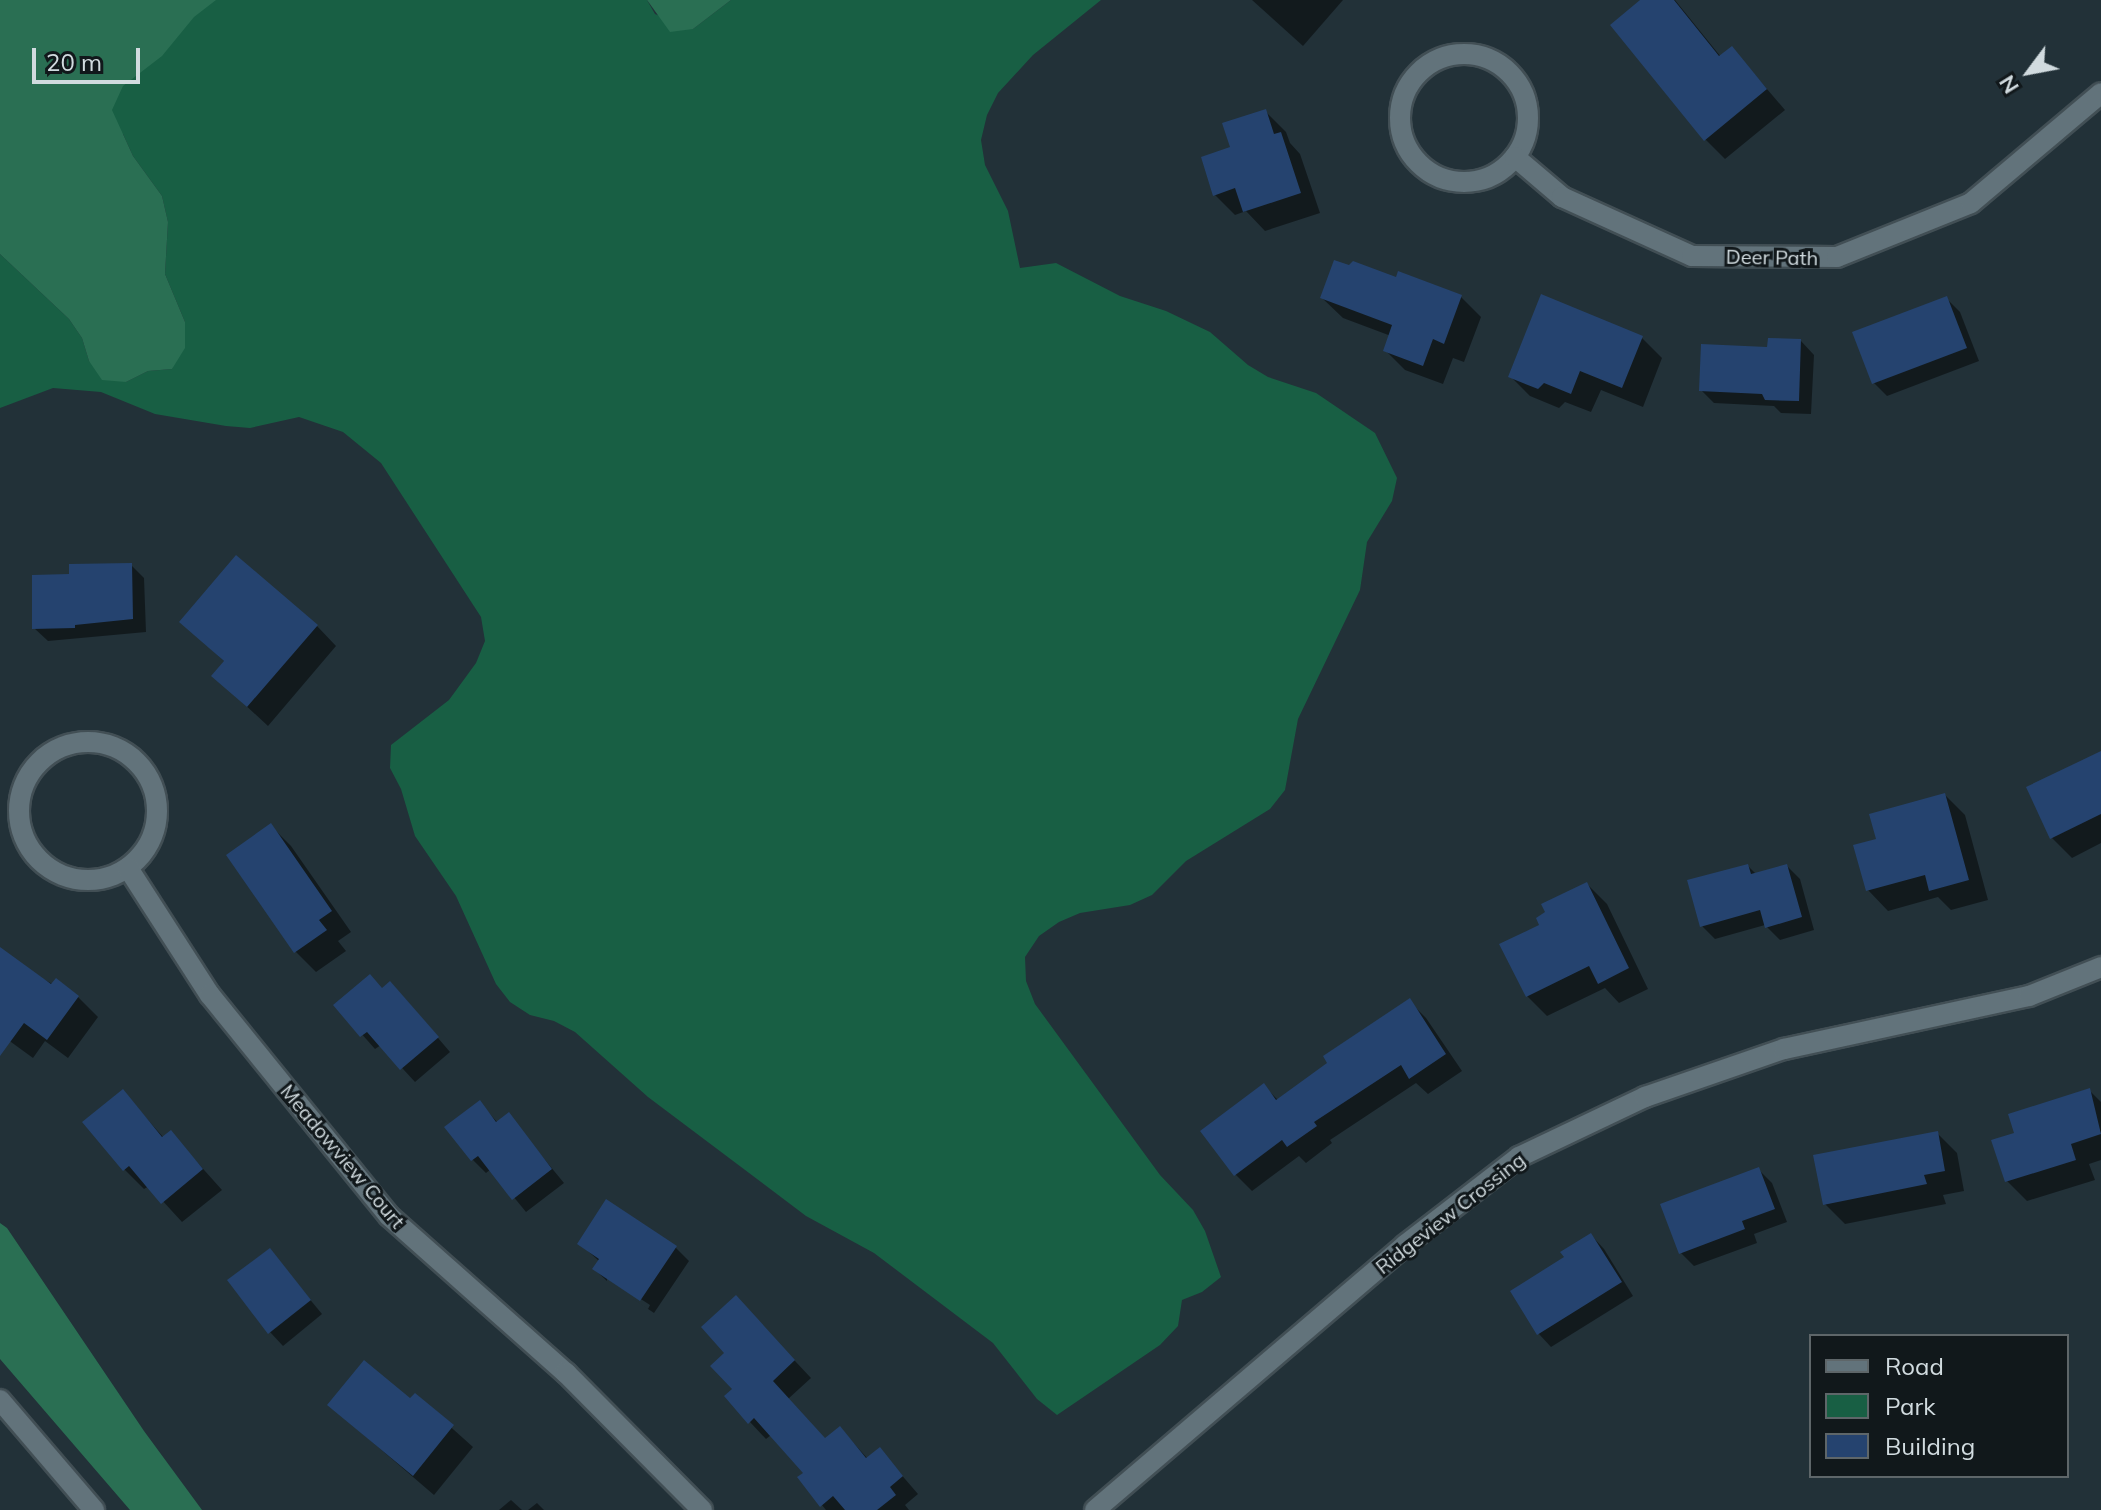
<!DOCTYPE html>
<style>
body{margin:0}
#map{position:relative;width:2101px;height:1510px;overflow:hidden;background:#223138;font-family:Mulish,sans-serif}
div>[style]{position:absolute}
.green>*{inset:0;background:#185f44}
.forest>*{inset:0;background:#2a6f53}
.shadow>*{inset:0;background:#0007}
.building>*{inset:0;background:#25436f}
.roads{filter:drop-shadow(2px 0 #424f55) drop-shadow(-2px 0 #424f55) drop-shadow(0 2px #424f55) drop-shadow(0 -2px #424f55)}
.minor>*{height:20px;margin:-10px;padding:0 10px;transform-origin:10px;border-radius:10px;background:#62737b}
.minor>.ring{margin:-10px;padding:0;box-sizing:content-box;background:none;border:20px solid #62737b;border-radius:50%}
span{translate:-50% -50%;white-space:nowrap;text-align:center;line-height:1.15;-webkit-text-stroke:6px #11181b;paint-order:stroke}
.street-label{font-size:20px;color:#d1dbdf}
.legend{position:absolute;left:1809px;top:1334px;width:260px;height:144px;box-sizing:border-box;background:#11181b;border:2px solid #5e6669;margin:0;padding:10px 14px;list-style:none;font-size:24px;color:#d1dbdf}
.legend li{display:flex;align-items:center;gap:16px;height:40px}
.legend b{width:40px;border:2px solid #5e6669}
.north{position:absolute;left:1989px;top:32px;width:80px;height:80px;-webkit-text-stroke:6px #11181b;paint-order:stroke;rotate:238deg;font-size:22px;font-weight:700;line-height:32px;text-align:center;color:#d1dbdf}
.north::after{content:'';display:block;margin:auto;width:28px;height:36px;background:#d1dbdf;clip-path:polygon(50% 0,100% 100%,50% 72%,0 100%)}
.scale{position:absolute;left:32px;top:48px;width:108px;height:36px;box-sizing:border-box;border:4px solid #d1dbdf;border-top:0;padding-left:10px;font-size:24px;line-height:28px;white-space:nowrap;color:#d1dbdf;-webkit-text-stroke:6px #11181b;paint-order:stroke}
</style>
<div id="map">
<div class="green">
<div style="clip-path:polygon(0 0,647px 0,655px 14px,693px 29px,731px 0,1101px 0,1033px 55px,998px 93px,987px 115px,981px 140px,985px 165px,1008px 211px,1020px 268px,1056px 263px,1120px 296px,1166px 311px,1210px 332px,1248px 365px,1268px 377px,1316px 393px,1375px 433px,1397px 478px,1392px 501px,1367px 542px,1360px 590px,1298px 719px,1285px 790px,1270px 809px,1186px 861px,1152px 895px,1130px 905px,1080px 913px,1059px 922px,1039px 936px,1025px 957px,1026px 981px,1035px 1004px,1160px 1175px,1193px 1210px,1205px 1231px,1221px 1277px,1202px 1292px,1182px 1300px,1178px 1326px,1160px 1345px,1057px 1415px,1037px 1399px,993px 1343px,874px 1253px,806px 1216px,648px 1097px,575px 1032px,554px 1021px,530px 1015px,510px 1002px,496px 984px,456px 896px,415px 836px,401px 789px,390px 768px,391px 745px,449px 700px,476px 663px,485px 641px,481px 617px,381px 463px,343px 432px,299px 417px,250px 428px,226px 426px,155px 414px,101px 392px,53px 388px,0 408px,0 254px,69px 319px,82px 338px,89px 361px,126px 382px,148px 371px,172px 369px,185px 322px,165px 274px,168px 222px,162px 196px,133px 156px,123px 134px,0 235px)"></div>
</div>
<div class="forest">
<div style="clip-path:polygon(0 0,216px 0,194px 17px,162px 56px,123px 86px,112px 110px,133px 156px,162px 196px,168px 222px,165px 274px,185px 322px,185px 348px,172px 369px,148px 371px,126px 382px,102px 380px,89px 361px,82px 338px,69px 319px,0 254px)"></div>
<div style="clip-path:polygon(647px 0,731px 0,693px 29px,670px 32px)"></div>
<div style="clip-path:polygon(0 1223px,7px 1228px,144px 1431px,202px 1510px,130px 1510px,0 1359px)"></div>
</div>
<div class="shadow">
<div style="clip-path:polygon(1252px 0,1343px 0,1303px 46px)"></div>
<div style="clip-path:polygon(1644px 0,1675px 0,1721px 57px,1732px 48px,1785px 110px,1725px 159px,1705px 139px)"></div>
<div style="clip-path:polygon(1266px 112px,1286px 132px,1290px 143px,1300px 154px,1320px 213px,1265px 231px,1246px 211px,1235px 215px,1215px 195px)"></div>
<div style="clip-path:polygon(1397px 280px,1461px 297px,1481px 317px,1464px 362px,1453px 358px,1443px 384px,1405px 370px,1385px 350px,1391px 336px,1343px 318px,1322px 298px)"></div>
<div style="clip-path:polygon(1947px 299px,1960px 312px,1979px 361px,1887px 396px,1874px 383px)"></div>
<div style="clip-path:polygon(1642px 338px,1662px 358px,1643px 407px,1601px 390px,1591px 412px,1565px 402px,1559px 408px,1530px 396px,1510px 376px)"></div>
<div style="clip-path:polygon(1801px 341px,1814px 355px,1811px 414px,1781px 413px,1774px 406px,1714px 403px,1701px 390px,1769px 349px)"></div>
<div style="clip-path:polygon(131px 565px,144px 578px,146px 632px,48px 641px,34px 628px,72px 576px)"></div>
<div style="clip-path:polygon(182px 622px,317px 626px,336px 646px,268px 726px,214px 676px,226px 663px)"></div>
<div style="clip-path:polygon(2101px 753px,2101px 843px,2072px 858px,2052px 838px)"></div>
<div style="clip-path:polygon(1945px 795px,1965px 815px,1988px 900px,1951px 910px,1938px 897px,1888px 911px,1868px 890px,1878px 840px)"></div>
<div style="clip-path:polygon(271px 826px,291px 846px,351px 932px,338px 941px,346px 951px,316px 972px,296px 952px,229px 855px)"></div>
<div style="clip-path:polygon(1748px 866px,1756px 874px,1787px 866px,1800px 879px,1814px 930px,1780px 940px,1765px 925px,1715px 939px,1702px 926px)"></div>
<div style="clip-path:polygon(1587px 884px,1607px 904px,1648px 989px,1619px 1003px,1605px 988px,1547px 1016px,1527px 996px,1542px 925px)"></div>
<div style="clip-path:polygon(0 957px,78px 997px,98px 1017px,68px 1058px,45px 1041px,33px 1058px,0 1034px)"></div>
<div style="clip-path:polygon(383px 990px,403px 997px,450px 1052px,415px 1082px,381px 1045px,375px 1049px,336px 1005px)"></div>
<div style="clip-path:polygon(1409px 1001px,1426px 1018px,1462px 1071px,1428px 1094px,1416px 1083px,1330px 1140px,1332px 1143px,1306px 1163px,1299px 1156px,1252px 1191px,1235px 1174px,1264px 1086px,1279px 1101px)"></div>
<div style="clip-path:polygon(2089px 1090px,2101px 1102px,2101px 1160px,2089px 1164px,2095px 1180px,2027px 1201px,2007px 1181px,2017px 1134px)"></div>
<div style="clip-path:polygon(123px 1092px,164px 1138px,171px 1133px,222px 1190px,182px 1222px,149px 1186px,144px 1189px,124px 1169px)"></div>
<div style="clip-path:polygon(480px 1103px,498px 1123px,508px 1115px,564px 1183px,526px 1212px,491px 1169px,486px 1173px,473px 1160px)"></div>
<div style="clip-path:polygon(1937px 1133px,1957px 1153px,1964px 1191px,1943px 1195px,1946px 1204px,1845px 1224px,1825px 1204px)"></div>
<div style="clip-path:polygon(1759px 1170px,1772px 1183px,1787px 1222px,1754px 1234px,1757px 1243px,1694px 1266px,1681px 1253px)"></div>
<div style="clip-path:polygon(1591px 1235px,1604px 1249px,1633px 1296px,1551px 1347px,1538px 1333px,1567px 1258px)"></div>
<div style="clip-path:polygon(579px 1243px,676px 1248px,689px 1261px,654px 1313px,608px 1282px,648px 1309px,650px 1305px,607px 1277px,607px 1281px,594px 1269px,599px 1261px)"></div>
<div style="clip-path:polygon(269px 1250px,322px 1314px,283px 1346px,270px 1332px)"></div>
<div style="clip-path:polygon(752px 1315px,811px 1378px,788px 1399px,826px 1440px,840px 1428px,868px 1459px,880px 1450px,918px 1494px,905px 1505px,909px 1510px,826px 1510px,800px 1478px,805px 1473px,771px 1435px,766px 1439px,750px 1422px,735px 1390px,727px 1353px)"></div>
<div style="clip-path:polygon(415px 1395px,473px 1447px,434px 1495px,329px 1405px,411px 1401px)"></div>
<div style="clip-path:polygon(511px 1500px,522px 1510px,499px 1510px)"></div>
<div style="clip-path:polygon(537px 1503px,544px 1510px,528px 1510px)"></div>
</div>
<div class="building">
<div style="clip-path:polygon(1640px 0,1674px 0,1719px 56px,1732px 46px,1767px 89px,1704px 141px,1610px 25px)"></div>
<div style="clip-path:polygon(1266px 109px,1274px 134px,1281px 132px,1301px 193px,1243px 212px,1235px 188px,1213px 196px,1201px 157px,1230px 147px,1222px 123px)"></div>
<div style="clip-path:polygon(1334px 260px,1349px 265px,1353px 261px,1396px 277px,1398px 271px,1462px 295px,1444px 344px,1433px 339px,1423px 366px,1383px 351px,1392px 325px,1320px 298px)"></div>
<div style="clip-path:polygon(1541px 294px,1643px 336px,1622px 388px,1580px 371px,1571px 394px,1544px 383px,1538px 389px,1508px 377px)"></div>
<div style="clip-path:polygon(1947px 296px,1967px 348px,1872px 384px,1852px 332px)"></div>
<div style="clip-path:polygon(1768px 338px,1801px 339px,1799px 401px,1765px 400px,1762px 394px,1699px 391px,1701px 344px,1767px 347px)"></div>
<div style="clip-path:polygon(236px 555px,318px 625px,247px 707px,211px 676px,224px 661px,179px 622px)"></div>
<div style="clip-path:polygon(132px 563px,133px 619px,75px 625px,75px 628px,32px 629px,32px 575px,69px 574px,69px 564px)"></div>
<div style="clip-path:polygon(2101px 751px,2101px 814px,2050px 839px,2026px 787px)"></div>
<div style="clip-path:polygon(1945px 793px,1969px 880px,1929px 891px,1925px 875px,1866px 891px,1853px 845px,1876px 839px,1869px 814px)"></div>
<div style="clip-path:polygon(271px 823px,332px 911px,319px 920px,327px 930px,294px 953px,226px 855px)"></div>
<div style="clip-path:polygon(1748px 864px,1751px 874px,1787px 864px,1802px 917px,1765px 928px,1760px 910px,1700px 927px,1687px 880px)"></div>
<div style="clip-path:polygon(1587px 882px,1629px 968px,1598px 984px,1589px 966px,1526px 997px,1499px 944px,1539px 925px,1536px 918px,1545px 912px,1541px 904px)"></div>
<div style="clip-path:polygon(0 947px,51px 984px,56px 978px,79px 996px,47px 1040px,24px 1023px,0 1056px)"></div>
<div style="clip-path:polygon(370px 974px,382px 988px,390px 981px,439px 1037px,400px 1070px,367px 1032px,360px 1037px,333px 1005px)"></div>
<div style="clip-path:polygon(1410px 998px,1446px 1054px,1409px 1079px,1401px 1065px,1314px 1122px,1317px 1126px,1287px 1147px,1282px 1140px,1234px 1176px,1200px 1131px,1264px 1083px,1276px 1100px,1327px 1063px,1323px 1056px)"></div>
<div style="clip-path:polygon(2090px 1088px,2101px 1134px,2071px 1144px,2076px 1160px,2005px 1182px,1991px 1140px,2014px 1133px,2008px 1114px)"></div>
<div style="clip-path:polygon(123px 1089px,162px 1137px,171px 1130px,203px 1169px,161px 1204px,129px 1166px,123px 1171px,82px 1122px)"></div>
<div style="clip-path:polygon(480px 1100px,496px 1122px,509px 1112px,552px 1169px,512px 1200px,478px 1156px,471px 1161px,444px 1127px)"></div>
<div style="clip-path:polygon(1938px 1131px,1945px 1171px,1924px 1175px,1927px 1184px,1823px 1205px,1813px 1155px)"></div>
<div style="clip-path:polygon(1759px 1167px,1775px 1209px,1742px 1221px,1745px 1229px,1679px 1254px,1660px 1204px)"></div>
<div style="clip-path:polygon(606px 1199px,677px 1246px,640px 1301px,592px 1269px,599px 1259px,577px 1244px)"></div>
<div style="clip-path:polygon(1591px 1233px,1622px 1282px,1537px 1335px,1510px 1291px,1564px 1257px,1560px 1252px)"></div>
<div style="clip-path:polygon(270px 1248px,311px 1300px,268px 1334px,227px 1280px)"></div>
<div style="clip-path:polygon(736px 1295px,795px 1360px,773px 1381px,825px 1438px,840px 1426px,866px 1458px,880px 1447px,903px 1476px,890px 1487px,896px 1495px,877px 1510px,845px 1510px,833px 1496px,820px 1507px,797px 1477px,803px 1473px,754px 1418px,748px 1424px,724px 1396px,732px 1389px,710px 1366px,724px 1353px,701px 1327px)"></div>
<div style="clip-path:polygon(364px 1360px,410px 1398px,415px 1393px,454px 1425px,413px 1476px,327px 1405px)"></div>
</div>
<div class="roads">
<div class="minor">
<div class="ring" style="left:1400px;top:54px;width:108px;height:108px"></div>
<div style="left:1515px;top:157px;width:62px;rotate:40.4deg"></div>
<div style="left:1562px;top:197px;width:143px;rotate:24.4deg"></div>
<div style="left:1692px;top:256px;width:145px;rotate:0.4deg"></div>
<div style="left:1837px;top:257px;width:144px;rotate:-21.9deg"></div>
<div style="left:1971px;top:203px;width:170px;rotate:-40.2deg"></div>
<div class="ring" style="left:19px;top:742px;width:118px;height:118px"></div>
<div style="left:128px;top:868px;width:151px;rotate:57.2deg"></div>
<div style="left:210px;top:995px;width:284px;rotate:51deg"></div>
<div style="left:389px;top:1216px;width:237px;rotate:41.6deg"></div>
<div style="left:566px;top:1373px;width:193px;rotate:45.2deg"></div>
<div style="left:0;top:1400px;width:145px;rotate:49.5deg"></div>
<div style="left:1095px;top:1510px;width:408px;rotate:-40.5deg"></div>
<div style="left:1405px;top:1245px;width:144px;rotate:-37.7deg"></div>
<div style="left:1519px;top:1157px;width:140px;rotate:-25.5deg"></div>
<div style="left:1645px;top:1097px;width:147px;rotate:-19.1deg"></div>
<div style="left:1784px;top:1049px;width:251px;rotate:-12.2deg"></div>
<div style="left:2029px;top:996px;width:78px;rotate:-21.9deg"></div>
</div>
</div>
<div class="street-label">
<span style="left:1772px;top:257px;rotate:1deg">Deer Path</span>
<span style="left:343px;top:1156px;rotate:50deg">Meadowview Court</span>
<span style="left:1450px;top:1213px;rotate:-38deg">Ridgeview Crossing</span>
</div>
<ul class="legend">
<li><b style="height:10px;background:#62737b"></b>Road</li>
<li><b style="height:22px;background:#185f44"></b>Park</li>
<li><b style="height:22px;background:#25436f"></b>Building</li>
</ul>
<div class="north">N</div>
<div class="scale">20 m</div>
</div>
